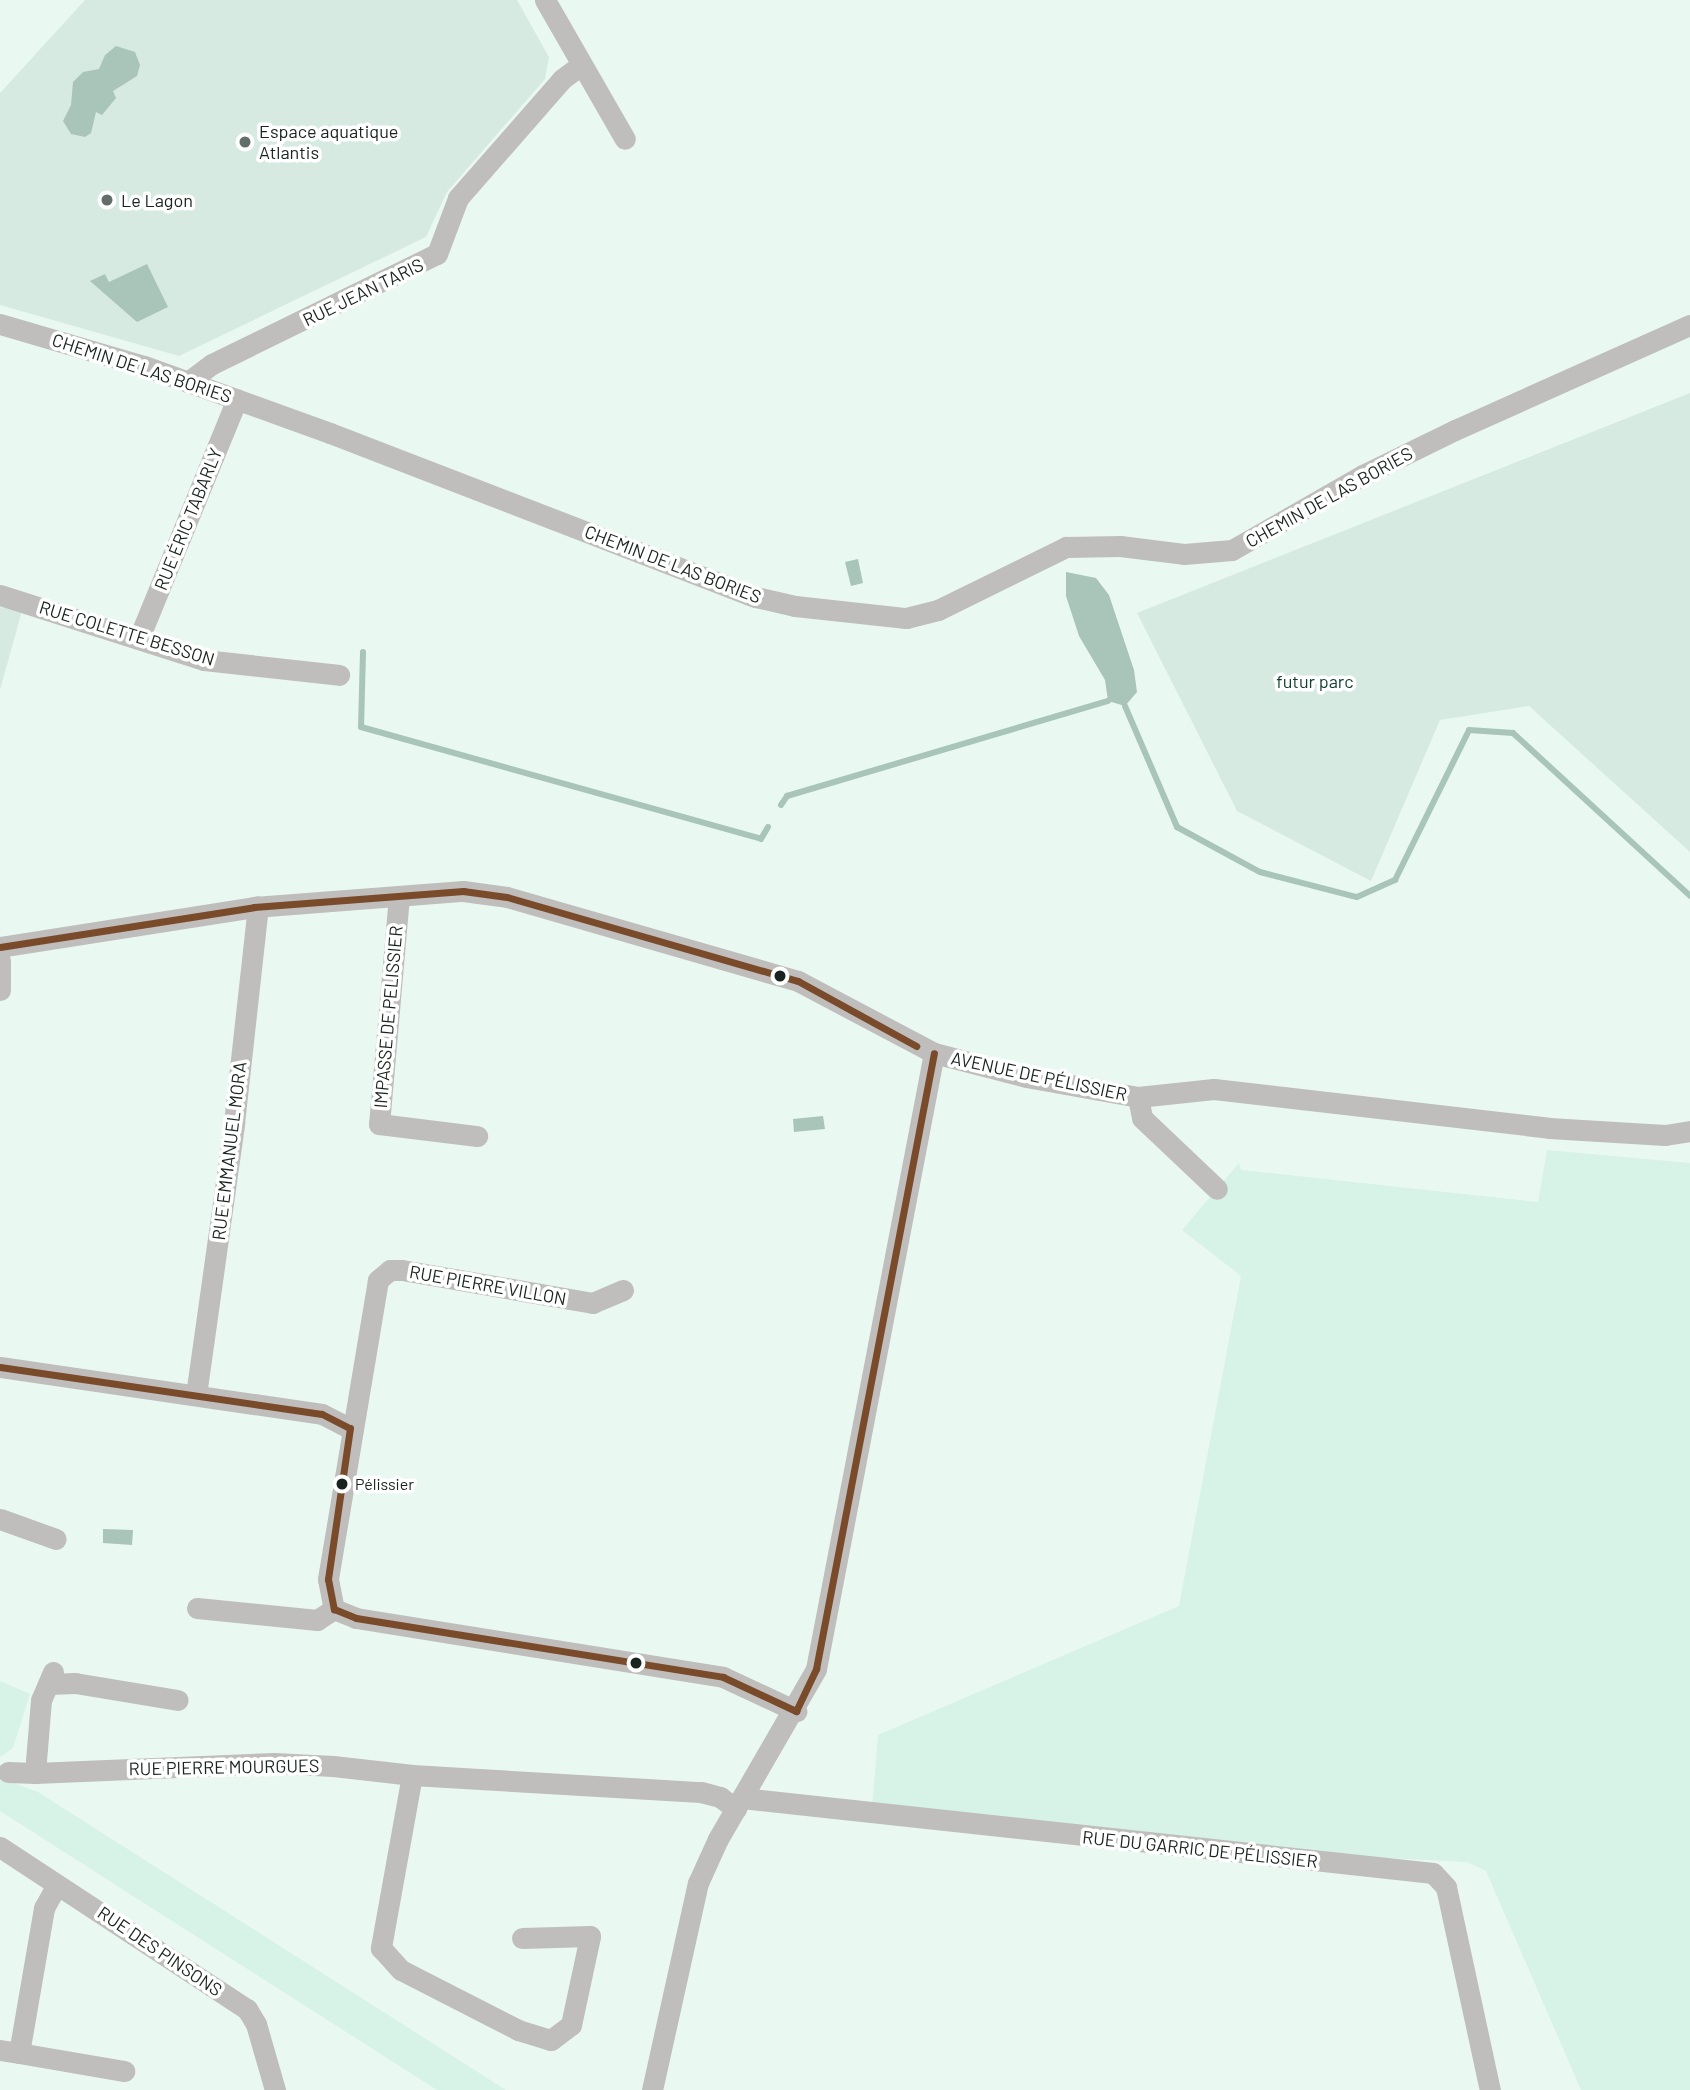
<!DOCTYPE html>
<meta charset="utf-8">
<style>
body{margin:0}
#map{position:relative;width:1690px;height:2090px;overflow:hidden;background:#e9f9f2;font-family:Barlow,sans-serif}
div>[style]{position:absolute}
.built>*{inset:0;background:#d7f2e7}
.green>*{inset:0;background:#d7eae2}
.water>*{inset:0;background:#a9c4b9}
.stream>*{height:6px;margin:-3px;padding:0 3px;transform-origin:3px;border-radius:3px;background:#a9c4b9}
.street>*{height:21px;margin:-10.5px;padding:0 10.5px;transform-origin:10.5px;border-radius:10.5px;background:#bfbebd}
.bus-1>*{height:7px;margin:-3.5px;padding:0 3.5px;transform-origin:3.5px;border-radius:3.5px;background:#7a4b2a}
.dots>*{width:19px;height:19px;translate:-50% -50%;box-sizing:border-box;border:4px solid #fff;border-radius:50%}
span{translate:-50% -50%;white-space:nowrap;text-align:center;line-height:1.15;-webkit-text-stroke:7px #fff;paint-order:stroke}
.bus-label{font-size:16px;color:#19231f}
.left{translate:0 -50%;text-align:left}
.poi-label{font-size:18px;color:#19231f}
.street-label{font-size:18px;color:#19231f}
.park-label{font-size:18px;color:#0f3e2f}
</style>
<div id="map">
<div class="built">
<div style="clip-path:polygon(1547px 1150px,1690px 1163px,1690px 2090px,1581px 2090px,1486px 1871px,1467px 1862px,1345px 1856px,872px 1807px,878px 1735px,1179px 1606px,1241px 1276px,1182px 1230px,1239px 1163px,1241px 1170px,1538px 1202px)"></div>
<div style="clip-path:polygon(0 1681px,30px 1694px,13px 1748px,0 1757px)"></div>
<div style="clip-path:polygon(0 1778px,38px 1792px,506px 2090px,437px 2090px,0 1811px)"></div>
</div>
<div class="green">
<div style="clip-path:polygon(85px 0,517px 0,549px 57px,545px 79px,447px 192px,426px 237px,179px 356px,0 305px,0 93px)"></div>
<div style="clip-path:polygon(1690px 393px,1690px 852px,1529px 706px,1440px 720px,1371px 881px,1237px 811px,1137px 613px)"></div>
<div style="clip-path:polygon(0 607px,22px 611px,0 690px)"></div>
</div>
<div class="water">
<div style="clip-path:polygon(116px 46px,135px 52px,140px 65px,137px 76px,113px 91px,116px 98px,102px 115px,96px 112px,91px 133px,85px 137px,71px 134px,63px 121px,71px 105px,73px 82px,83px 72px,99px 69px,105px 55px)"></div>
<div style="clip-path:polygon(147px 264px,168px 307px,137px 322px,90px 281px,105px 274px,109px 282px)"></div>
<div style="clip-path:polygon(858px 559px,863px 583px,851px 586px,845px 562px)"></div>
<div style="clip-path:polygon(1066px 572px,1096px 578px,1109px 595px,1134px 670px,1137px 692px,1125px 706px,1108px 701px,1105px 680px,1079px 636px,1066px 596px)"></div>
<div style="clip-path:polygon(823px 1116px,825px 1129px,794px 1132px,793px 1119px)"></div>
<div style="clip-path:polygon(103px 1529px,133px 1530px,132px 1545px,103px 1543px)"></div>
</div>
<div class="stream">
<div style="left:363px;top:652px;width:75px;rotate:91.5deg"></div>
<div style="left:361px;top:727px;width:415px;rotate:15.6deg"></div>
<div style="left:761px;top:839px;width:14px;rotate:-60deg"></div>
<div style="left:1125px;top:706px;width:132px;rotate:66.7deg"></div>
<div style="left:1177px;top:827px;width:94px;rotate:28.5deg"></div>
<div style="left:1260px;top:872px;width:100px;rotate:14.5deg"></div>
<div style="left:1357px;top:897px;width:42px;rotate:-24.1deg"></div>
<div style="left:1395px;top:880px;width:167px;rotate:-63.7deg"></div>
<div style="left:1469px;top:730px;width:44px;rotate:3.9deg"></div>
<div style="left:1513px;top:733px;width:241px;rotate:42.6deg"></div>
<div style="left:781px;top:805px;width:11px;rotate:-56deg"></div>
<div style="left:787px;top:796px;width:335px;rotate:-16.5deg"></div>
</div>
<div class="street">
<div style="left:545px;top:0;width:160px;rotate:60.1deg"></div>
<div style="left:0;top:324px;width:150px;rotate:16.3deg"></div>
<div style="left:144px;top:366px;width:198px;rotate:19.8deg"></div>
<div style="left:330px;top:433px;width:456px;rotate:21.1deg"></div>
<div style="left:756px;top:597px;width:40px;rotate:13deg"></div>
<div style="left:795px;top:606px;width:112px;rotate:6.2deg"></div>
<div style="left:906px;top:618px;width:33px;rotate:-14deg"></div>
<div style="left:938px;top:610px;width:143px;rotate:-26.2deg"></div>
<div style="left:1066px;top:547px;width:54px;rotate:-1.1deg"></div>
<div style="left:1120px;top:546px;width:64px;rotate:7.1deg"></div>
<div style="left:1184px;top:554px;width:48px;rotate:-4.8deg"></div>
<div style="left:1232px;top:550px;width:151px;rotate:-29.8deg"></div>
<div style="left:1363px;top:475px;width:102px;rotate:-26.1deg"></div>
<div style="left:1455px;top:430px;width:257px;rotate:-24.1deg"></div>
<div style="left:188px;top:382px;width:30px;rotate:-37deg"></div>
<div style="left:212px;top:364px;width:250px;rotate:-26.1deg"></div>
<div style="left:437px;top:254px;width:60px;rotate:-69.4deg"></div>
<div style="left:458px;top:198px;width:158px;rotate:-48.8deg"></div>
<div style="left:562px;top:79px;width:22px;rotate:-36deg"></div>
<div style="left:0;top:595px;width:214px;rotate:17.7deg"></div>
<div style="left:204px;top:660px;width:136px;rotate:6.3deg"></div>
<div style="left:139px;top:638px;width:258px;rotate:-67.7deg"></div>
<div style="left:399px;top:896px;width:229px;rotate:95deg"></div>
<div style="left:379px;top:1124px;width:99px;rotate:7deg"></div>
<div style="left:0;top:947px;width:257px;rotate:-8.9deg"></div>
<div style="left:254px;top:907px;width:210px;rotate:-4.4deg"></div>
<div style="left:463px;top:891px;width:44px;rotate:7.8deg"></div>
<div style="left:507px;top:897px;width:303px;rotate:16.1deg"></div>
<div style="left:798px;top:981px;width:154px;rotate:27.9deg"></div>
<div style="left:934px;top:1053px;width:95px;rotate:14.6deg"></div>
<div style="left:1026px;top:1077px;width:114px;rotate:10.1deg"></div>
<div style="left:1138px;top:1097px;width:76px;rotate:-6deg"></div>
<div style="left:1214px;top:1089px;width:337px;rotate:6.6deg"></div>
<div style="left:1549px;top:1128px;width:116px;rotate:3.5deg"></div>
<div style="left:1665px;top:1135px;width:25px;rotate:-9deg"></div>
<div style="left:0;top:960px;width:30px;rotate:90deg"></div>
<div style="left:1138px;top:1097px;width:21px;rotate:79deg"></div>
<div style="left:1142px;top:1118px;width:103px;rotate:43.4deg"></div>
<div style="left:623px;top:1290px;width:33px;rotate:157deg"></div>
<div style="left:593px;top:1303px;width:194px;rotate:-170.2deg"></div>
<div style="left:402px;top:1270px;width:12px;rotate:180deg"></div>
<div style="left:390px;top:1270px;width:16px;rotate:140deg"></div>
<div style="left:378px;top:1280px;width:303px;rotate:99.5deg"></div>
<div style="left:328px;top:1579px;width:31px;rotate:79deg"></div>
<div style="left:334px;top:1609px;width:24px;rotate:22deg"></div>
<div style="left:356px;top:1618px;width:372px;rotate:9.1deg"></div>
<div style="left:723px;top:1677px;width:81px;rotate:25deg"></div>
<div style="left:0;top:1367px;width:325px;rotate:8.3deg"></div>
<div style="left:322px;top:1414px;width:31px;rotate:27deg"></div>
<div style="left:196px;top:1395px;width:275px;rotate:-82deg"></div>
<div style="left:234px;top:1123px;width:218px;rotate:-83.7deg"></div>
<div style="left:0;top:1519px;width:59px;rotate:19.7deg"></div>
<div style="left:197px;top:1608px;width:121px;rotate:5.7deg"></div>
<div style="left:317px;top:1620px;width:20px;rotate:-33deg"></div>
<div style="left:53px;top:1672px;width:30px;rotate:113deg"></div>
<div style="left:41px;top:1700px;width:73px;rotate:94.7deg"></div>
<div style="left:35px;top:1773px;width:239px;rotate:-2.4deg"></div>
<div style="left:274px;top:1763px;width:59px;rotate:2.9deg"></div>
<div style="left:333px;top:1766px;width:80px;rotate:6.5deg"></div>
<div style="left:412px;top:1775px;width:289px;rotate:3.4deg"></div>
<div style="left:701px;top:1792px;width:20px;rotate:15deg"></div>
<div style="left:720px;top:1797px;width:20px;rotate:37deg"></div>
<div style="left:49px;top:1684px;width:26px;rotate:-2deg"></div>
<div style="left:75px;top:1683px;width:104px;rotate:9.4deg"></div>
<div style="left:8px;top:1772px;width:27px;rotate:2deg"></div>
<div style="left:412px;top:1775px;width:176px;rotate:100.2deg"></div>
<div style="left:381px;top:1948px;width:30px;rotate:48deg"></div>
<div style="left:401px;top:1970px;width:131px;rotate:27.1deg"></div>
<div style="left:518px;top:2030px;width:34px;rotate:17deg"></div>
<div style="left:551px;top:2040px;width:25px;rotate:-37deg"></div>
<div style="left:571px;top:2025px;width:91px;rotate:-77.9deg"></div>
<div style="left:590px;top:1936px;width:68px;rotate:178.3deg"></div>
<div style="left:742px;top:1798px;width:695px;rotate:6.19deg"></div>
<div style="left:1433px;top:1873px;width:19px;rotate:47deg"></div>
<div style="left:1446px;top:1887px;width:208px;rotate:77.8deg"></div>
<div style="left:0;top:1847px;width:295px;rotate:33.3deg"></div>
<div style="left:247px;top:2009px;width:17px;rotate:59deg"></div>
<div style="left:256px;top:2024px;width:69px;rotate:73.9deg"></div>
<div style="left:0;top:2050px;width:19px;rotate:9deg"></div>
<div style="left:19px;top:2053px;width:147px;rotate:-80.2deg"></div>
<div style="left:44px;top:1908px;width:26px;rotate:-61deg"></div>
<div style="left:19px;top:2053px;width:107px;rotate:9.7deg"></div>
<div style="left:652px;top:2090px;width:212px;rotate:-77.5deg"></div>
<div style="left:698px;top:1883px;width:48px;rotate:-65.6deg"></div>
<div style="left:718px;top:1839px;width:196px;rotate:-60deg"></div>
<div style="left:816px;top:1669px;width:627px;rotate:-79.16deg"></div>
</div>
<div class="bus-1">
<div style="left:0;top:947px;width:257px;rotate:-8.9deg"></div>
<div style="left:254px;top:907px;width:210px;rotate:-4.4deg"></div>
<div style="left:463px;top:891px;width:44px;rotate:7.8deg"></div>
<div style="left:507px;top:897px;width:303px;rotate:16.1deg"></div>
<div style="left:798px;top:981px;width:135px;rotate:28.8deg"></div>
<div style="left:0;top:1367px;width:325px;rotate:8.3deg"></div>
<div style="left:322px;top:1414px;width:31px;rotate:27deg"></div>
<div style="left:350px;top:1428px;width:153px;rotate:98.3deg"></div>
<div style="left:328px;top:1579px;width:31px;rotate:79deg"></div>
<div style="left:334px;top:1609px;width:24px;rotate:22deg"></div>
<div style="left:356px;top:1618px;width:372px;rotate:9.1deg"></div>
<div style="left:723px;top:1677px;width:81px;rotate:25deg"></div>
<div style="left:796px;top:1711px;width:47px;rotate:-64.5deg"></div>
<div style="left:816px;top:1669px;width:627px;rotate:-79.16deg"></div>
</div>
<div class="dots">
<div style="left:245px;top:142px;background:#626e69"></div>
<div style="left:107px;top:200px;background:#626e69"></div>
<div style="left:780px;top:976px;background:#19231f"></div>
<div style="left:342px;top:1484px;background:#19231f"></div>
<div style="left:636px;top:1663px;background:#19231f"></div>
</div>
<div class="bus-label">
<span class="left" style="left:355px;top:1484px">Pélissier</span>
</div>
<div class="poi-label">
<span class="left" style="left:259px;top:142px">Espace aquatique<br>Atlantis</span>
<span class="left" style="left:121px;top:200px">Le Lagon</span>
</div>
<div class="street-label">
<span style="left:363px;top:292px;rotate:-26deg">RUE JEAN TARIS</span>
<span style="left:142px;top:368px;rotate:18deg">CHEMIN DE LAS BORIES</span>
<span style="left:1329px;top:497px;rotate:-29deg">CHEMIN DE LAS BORIES</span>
<span style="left:188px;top:519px;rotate:-68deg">RUE ÉRIC TABARLY</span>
<span style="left:673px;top:564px;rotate:21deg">CHEMIN DE LAS BORIES</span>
<span style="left:127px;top:633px;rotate:17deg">RUE COLETTE BESSON</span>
<span style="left:388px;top:1017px;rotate:-85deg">IMPASSE DE PELISSIER</span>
<span style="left:1039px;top:1076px;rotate:12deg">AVENUE DE PÉLISSIER</span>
<span style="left:229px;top:1151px;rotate:-83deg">RUE EMMANUEL MORA</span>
<span style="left:488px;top:1285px;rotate:10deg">RUE PIERRE VILLON</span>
<span style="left:224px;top:1767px;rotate:-1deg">RUE PIERRE MOURGUES</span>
<span style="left:1200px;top:1849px;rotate:6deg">RUE DU GARRIC DE PÉLISSIER</span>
<span style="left:160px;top:1951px;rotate:34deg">RUE DES PINSONS</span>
</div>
<div class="park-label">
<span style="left:1315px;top:681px">futur parc</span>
</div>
</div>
